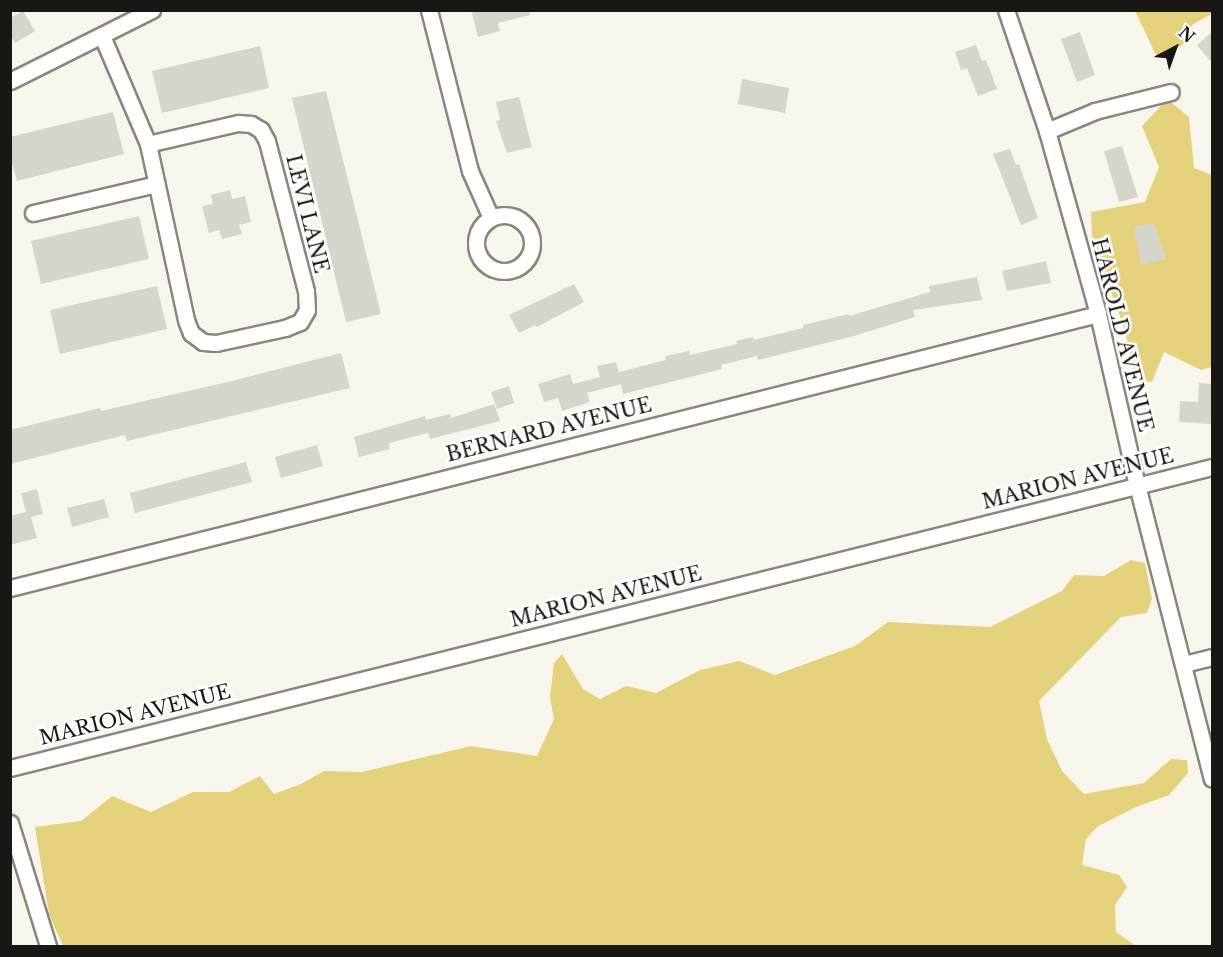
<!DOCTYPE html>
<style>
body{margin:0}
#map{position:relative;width:1223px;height:957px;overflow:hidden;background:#f8f6ec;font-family:"Libre Baskerville",serif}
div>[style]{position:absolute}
.green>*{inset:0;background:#e3d17c}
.building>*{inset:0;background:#d6d5cb}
.roads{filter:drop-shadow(2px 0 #88867d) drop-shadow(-2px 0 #88867d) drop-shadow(0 2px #88867d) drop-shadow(0 -2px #88867d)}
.minor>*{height:15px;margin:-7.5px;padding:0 7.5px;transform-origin:7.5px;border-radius:7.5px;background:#fff}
.minor>.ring{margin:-7.5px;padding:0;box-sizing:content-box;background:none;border:15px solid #fff;border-radius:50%}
span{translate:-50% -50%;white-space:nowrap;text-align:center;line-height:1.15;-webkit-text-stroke:5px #fff;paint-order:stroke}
.street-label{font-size:20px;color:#181714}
.frame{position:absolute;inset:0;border:12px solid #181714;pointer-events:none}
.north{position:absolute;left:1145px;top:18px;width:60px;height:60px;-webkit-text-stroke:4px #fff;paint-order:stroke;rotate:41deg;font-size:16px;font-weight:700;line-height:24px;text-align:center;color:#181714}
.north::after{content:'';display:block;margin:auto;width:21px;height:27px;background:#181714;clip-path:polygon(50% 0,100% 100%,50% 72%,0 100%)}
</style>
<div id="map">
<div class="green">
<div style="clip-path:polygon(1212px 10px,1212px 14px,1193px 24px,1183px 45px,1157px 57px,1135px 11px)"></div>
<div style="clip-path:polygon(1167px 99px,1189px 117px,1194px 168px,1212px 175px,1212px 367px,1201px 370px,1164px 352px,1152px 382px,1136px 380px,1124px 327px,1092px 241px,1091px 212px,1145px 202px,1159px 167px,1142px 126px)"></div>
<div style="clip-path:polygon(1131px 560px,1145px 563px,1152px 599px,1147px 613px,1121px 617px,1039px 701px,1047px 739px,1062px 771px,1084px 794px,1144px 783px,1171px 759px,1187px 760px,1188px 773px,1169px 795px,1134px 808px,1097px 827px,1086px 839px,1082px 865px,1119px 875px,1127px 887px,1115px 905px,1116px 932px,1136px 946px,63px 946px,49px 914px,35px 827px,81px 821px,112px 796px,151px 812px,193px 792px,229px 792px,260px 776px,274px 794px,301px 784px,324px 771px,362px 772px,471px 746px,537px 756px,554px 719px,550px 697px,554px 663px,562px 654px,583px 689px,600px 699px,626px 686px,656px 693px,700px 670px,739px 661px,775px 675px,855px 646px,888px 622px,990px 627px,1062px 591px,1074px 575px,1104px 576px)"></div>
</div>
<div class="building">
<div style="clip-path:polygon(471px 10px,529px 10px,530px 15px,498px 23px,500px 31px,478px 37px)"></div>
<div style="clip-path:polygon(23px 11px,35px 31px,15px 43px,10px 35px,10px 18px)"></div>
<div style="clip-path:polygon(1080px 32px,1095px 75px,1077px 82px,1061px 39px)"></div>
<div style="clip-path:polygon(1212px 32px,1212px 63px,1197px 45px)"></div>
<div style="clip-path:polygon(976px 45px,982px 61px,986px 60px,997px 89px,978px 96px,967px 68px,961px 70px,955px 52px)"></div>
<div style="clip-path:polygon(260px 46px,269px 88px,162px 113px,152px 71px)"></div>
<div style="clip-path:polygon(742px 79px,789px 88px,785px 113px,738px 104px)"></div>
<div style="clip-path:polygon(326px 91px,381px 314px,346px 322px,292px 98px)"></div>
<div style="clip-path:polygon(519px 97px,532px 147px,507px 153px,496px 121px,500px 120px,496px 102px)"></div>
<div style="clip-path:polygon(113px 112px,124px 154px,17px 181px,10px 156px,10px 137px)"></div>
<div style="clip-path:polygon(1122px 146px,1138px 197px,1119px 202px,1104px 151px)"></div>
<div style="clip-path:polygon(1010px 149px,1016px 165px,1019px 164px,1038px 218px,1021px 225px,993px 154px)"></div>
<div style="clip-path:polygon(230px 190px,232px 199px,245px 196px,251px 222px,239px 225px,242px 234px,222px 239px,219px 230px,209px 233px,202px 206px,213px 204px,211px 195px)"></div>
<div style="clip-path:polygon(139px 216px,149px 259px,41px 284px,31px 241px)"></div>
<div style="clip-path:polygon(1154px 223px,1166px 259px,1141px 265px,1134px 227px)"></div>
<div style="clip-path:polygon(1046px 261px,1051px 283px,1007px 291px,1002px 271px)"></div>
<div style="clip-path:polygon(977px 277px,982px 300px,913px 310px,915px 317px,854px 336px,758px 360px,757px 356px,721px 365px,722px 369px,623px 394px,621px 384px,587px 393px,590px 402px,562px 411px,558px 398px,544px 402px,538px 384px,570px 374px,573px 384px,600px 377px,597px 366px,616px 362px,619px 372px,666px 360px,665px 356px,689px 351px,690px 355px,737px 344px,736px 341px,753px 337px,754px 340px,803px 328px,803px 325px,849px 314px,849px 316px,930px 292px,929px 286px)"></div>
<div style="clip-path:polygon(574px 284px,584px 302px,537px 327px,535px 325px,519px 333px,509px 315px)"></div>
<div style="clip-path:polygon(157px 286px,167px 329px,60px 354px,50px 310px)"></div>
<div style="clip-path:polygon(341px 353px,350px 388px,127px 441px,125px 435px,10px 464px,10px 430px,100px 408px,101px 411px,236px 380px)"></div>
<div style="clip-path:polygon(1199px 383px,1212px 384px,1212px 424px,1179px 422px,1180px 401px,1198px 402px)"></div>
<div style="clip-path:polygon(509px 386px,514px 403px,497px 409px,491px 392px)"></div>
<div style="clip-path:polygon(494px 404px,500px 421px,430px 439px,428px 433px,389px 443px,390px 449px,359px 457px,354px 437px,425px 416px,426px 420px,450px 414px,451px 418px)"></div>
<div style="clip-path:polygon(317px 445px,323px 466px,281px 478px,275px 457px)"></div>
<div style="clip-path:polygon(246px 462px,252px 482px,135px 513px,130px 493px)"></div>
<div style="clip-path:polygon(37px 489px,43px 514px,31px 517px,37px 538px,10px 545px,10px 516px,26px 512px,21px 493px)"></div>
<div style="clip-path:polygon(104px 499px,109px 517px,72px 527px,67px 508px)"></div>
</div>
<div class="roads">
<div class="minor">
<div style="left:429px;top:10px;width:166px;rotate:75.7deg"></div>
<div style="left:470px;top:171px;width:51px;rotate:65.9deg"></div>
<div style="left:1006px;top:10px;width:128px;rotate:71.3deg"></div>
<div style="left:1047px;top:131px;width:190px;rotate:74.4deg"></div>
<div style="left:1098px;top:314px;width:175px;rotate:77.2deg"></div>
<div style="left:1137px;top:485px;width:303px;rotate:75.7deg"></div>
<div style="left:102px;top:36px;width:117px;rotate:66.9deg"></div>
<div style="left:148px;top:144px;width:180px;rotate:77.8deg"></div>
<div style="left:186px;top:320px;width:14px;rotate:69deg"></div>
<div style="left:191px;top:333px;width:15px;rotate:37deg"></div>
<div style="left:203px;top:342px;width:13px;rotate:4deg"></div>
<div style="left:216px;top:343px;width:71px;rotate:-12.3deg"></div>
<div style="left:285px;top:328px;width:16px;rotate:-22deg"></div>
<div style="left:300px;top:322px;width:14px;rotate:-60deg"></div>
<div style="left:307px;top:310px;width:19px;rotate:-93deg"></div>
<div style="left:306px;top:291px;width:155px;rotate:-104.6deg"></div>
<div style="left:267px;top:141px;width:13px;rotate:-119deg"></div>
<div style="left:261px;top:130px;width:12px;rotate:-149deg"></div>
<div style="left:251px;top:124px;width:13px;rotate:-176deg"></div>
<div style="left:238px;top:123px;width:92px;rotate:166.9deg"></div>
<div style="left:10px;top:81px;width:159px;rotate:-26.6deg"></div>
<div style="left:1047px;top:131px;width:52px;rotate:-22.6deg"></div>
<div style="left:1095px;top:111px;width:78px;rotate:-14deg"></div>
<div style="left:33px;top:213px;width:127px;rotate:-13.2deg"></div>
<div class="ring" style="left:476px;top:215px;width:41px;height:41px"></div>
<div style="left:10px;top:588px;width:1122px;rotate:-14.14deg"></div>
<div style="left:1184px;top:664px;width:29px;rotate:-14deg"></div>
<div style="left:10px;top:768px;width:1239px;rotate:-14.06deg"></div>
<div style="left:10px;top:823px;width:129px;rotate:72.8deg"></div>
</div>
</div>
<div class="street-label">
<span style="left:307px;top:214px;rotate:76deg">LEVI LANE</span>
<span style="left:1122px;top:335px;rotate:76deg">HAROLD AVENUE</span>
<span style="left:549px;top:430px;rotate:-14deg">BERNARD AVENUE</span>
<span style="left:1078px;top:479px;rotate:-14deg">MARION AVENUE</span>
<span style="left:606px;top:597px;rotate:-14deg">MARION AVENUE</span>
<span style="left:135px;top:715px;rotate:-14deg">MARION AVENUE</span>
</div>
<div class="frame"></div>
<div class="north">N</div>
</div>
